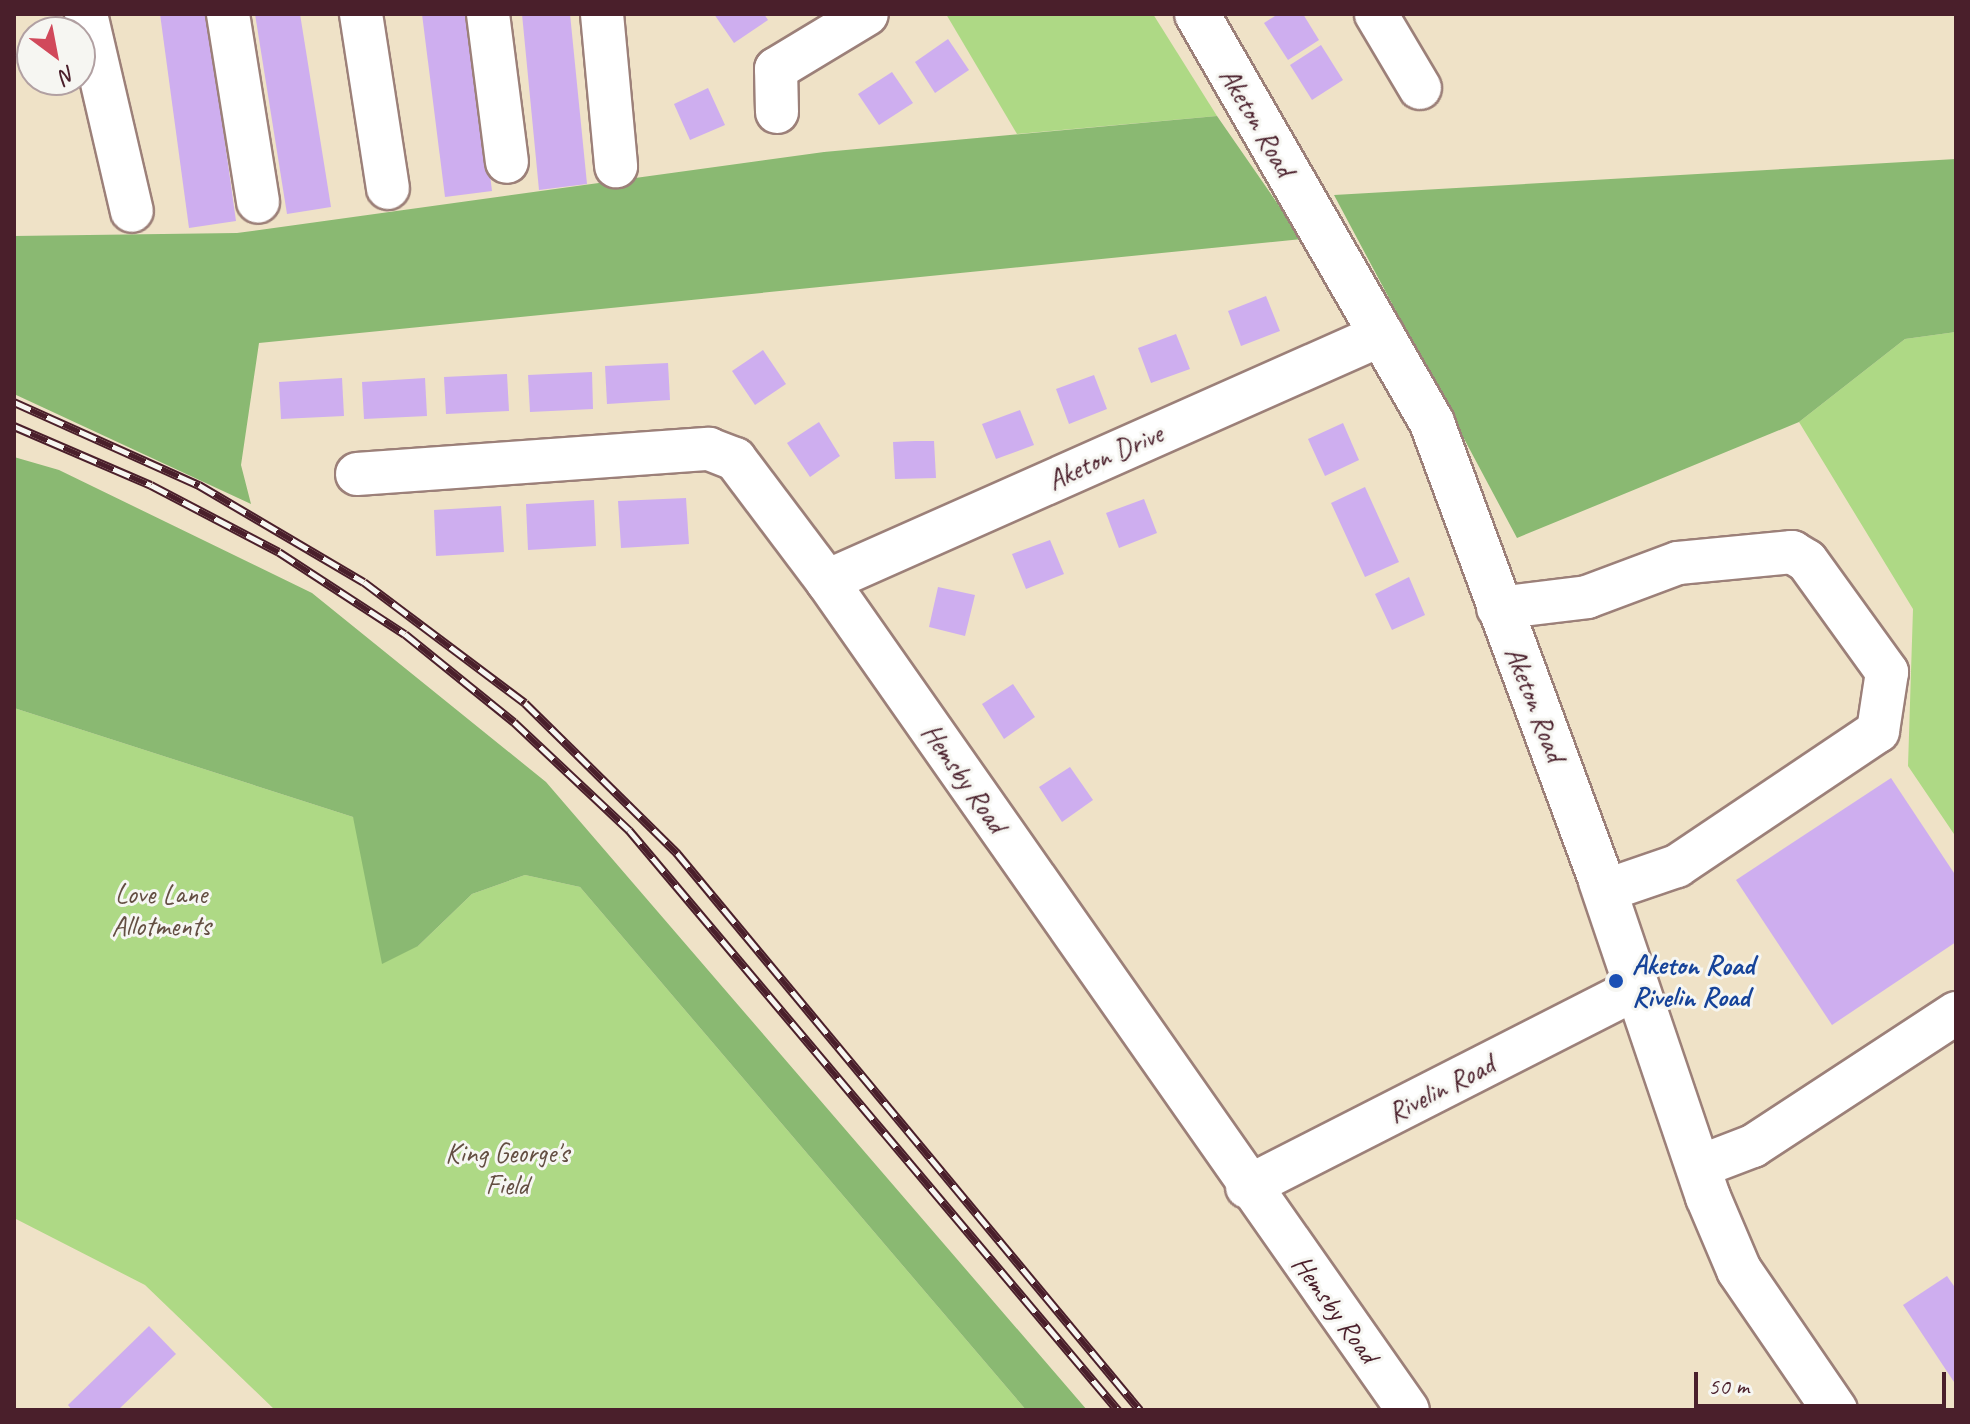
<!DOCTYPE html>
<style>
body{margin:0}
#map{position:relative;width:1970px;height:1424px;overflow:hidden;background:#efe2c7;font-family:Caveat,sans-serif}
div>[style]{position:absolute}
.green>*{inset:0;background:#aed985}
.forest>*{inset:0;background:#8ab972}
.building>*{inset:0;background:#ceaeef}
.roads{filter:drop-shadow(2px 0 #9c8079) drop-shadow(-2px 0 #9c8079) drop-shadow(0 2px #9c8079) drop-shadow(0 -2px #9c8079)}
.minor>*{height:42px;margin:-21px;padding:0 21px;transform-origin:21px;border-radius:21px;background:#fff}
.major>*{height:44px;margin:-22px;padding:0 22px;transform-origin:22px;border-radius:22px;background:#fff}
.rail>*{height:9px;margin-top:-4.5px;transform-origin:0;background:repeating-linear-gradient(90deg,#f6f6f2 0 18px,#4a1f2b 0 36px);box-sizing:border-box;border-block:2px solid #4a1f2b}
.dots>*{width:22px;height:22px;translate:-50% -50%;box-sizing:border-box;border:4px solid #f6f6f2;border-radius:50%}
span{translate:-50% -50%;white-space:nowrap;text-align:center;line-height:1.15;-webkit-text-stroke:6px #f6f6f2;paint-order:stroke}
.street-label{font-size:28px;color:#4a1f2b}
.park-label{font-size:28px;color:#634e42}
.transit-label{font-size:28px;color:#164399;font-weight:700}
.left{translate:0 -50%;text-align:left}
.frame{position:absolute;inset:0;border:16px solid #4a1f2b;pointer-events:none}
.north{position:absolute;left:16px;top:16px;width:80px;height:80px;box-sizing:border-box;background:#f6f6f2;border:2px solid #b1a0a2;border-radius:50%;rotate:148deg;font-size:22px;font-weight:700;line-height:32px;text-align:center;color:#4a1f2b}
.north::after{content:'';display:block;margin:auto;width:28px;height:36px;background:#d1495b;clip-path:polygon(50% 0,100% 100%,50% 72%,0 100%)}
.scale{position:absolute;left:1694px;top:1372px;width:252px;height:36px;box-sizing:border-box;border:4px solid #4a1f2b;border-top:0;padding-left:10px;font-size:24px;line-height:28px;white-space:nowrap;color:#4a1f2b;-webkit-text-stroke:6px #f6f6f2;paint-order:stroke}
</style>
<div id="map">
<div class="green">
<div style="clip-path:polygon(946px 14px,1153px 14px,1217px 116px,1017px 134px)"></div>
<div style="clip-path:polygon(1956px 332px,1956px 837px,1908px 766px,1913px 609px,1799px 422px,1905px 339px)"></div>
<div style="clip-path:polygon(14px 708px,353px 817px,418px 946px,472px 894px,525px 875px,580px 887px,1026px 1410px,275px 1410px,145px 1285px,14px 1218px)"></div>
</div>
<div class="forest">
<div style="clip-path:polygon(1217px 116px,1302px 239px,259px 343px,241px 465px,251px 504px,14px 394px,14px 236px,237px 233px,824px 152px)"></div>
<div style="clip-path:polygon(1956px 159px,1956px 332px,1905px 339px,1799px 422px,1517px 538px,1334px 195px)"></div>
<div style="clip-path:polygon(14px 457px,59px 470px,312px 593px,546px 782px,1087px 1410px,1026px 1410px,580px 887px,525px 875px,472px 894px,418px 946px,382px 964px,353px 817px,14px 708px)"></div>
</div>
<div class="building">
<div style="clip-path:polygon(160px 14px,207px 14px,236px 221px,189px 228px)"></div>
<div style="clip-path:polygon(255px 14px,300px 14px,331px 207px,287px 214px)"></div>
<div style="clip-path:polygon(422px 14px,470px 14px,492px 191px,445px 197px)"></div>
<div style="clip-path:polygon(522px 14px,570px 14px,587px 184px,539px 190px)"></div>
<div style="clip-path:polygon(714px 14px,764px 14px,768px 20px,734px 43px)"></div>
<div style="clip-path:polygon(1278px 14px,1303px 14px,1319px 40px,1288px 60px,1264px 23px)"></div>
<div style="clip-path:polygon(948px 39px,969px 70px,935px 93px,915px 62px)"></div>
<div style="clip-path:polygon(1321px 45px,1343px 80px,1312px 100px,1290px 65px)"></div>
<div style="clip-path:polygon(892px 72px,913px 103px,879px 125px,858px 94px)"></div>
<div style="clip-path:polygon(708px 88px,725px 125px,690px 140px,674px 104px)"></div>
<div style="clip-path:polygon(1266px 296px,1280px 331px,1241px 346px,1228px 311px)"></div>
<div style="clip-path:polygon(1176px 334px,1190px 369px,1151px 383px,1138px 348px)"></div>
<div style="clip-path:polygon(763px 350px,786px 384px,755px 405px,732px 371px)"></div>
<div style="clip-path:polygon(668px 363px,670px 400px,607px 404px,605px 366px)"></div>
<div style="clip-path:polygon(592px 372px,593px 409px,530px 412px,528px 375px)"></div>
<div style="clip-path:polygon(507px 374px,509px 411px,446px 414px,444px 377px)"></div>
<div style="clip-path:polygon(1094px 375px,1107px 409px,1069px 424px,1056px 389px)"></div>
<div style="clip-path:polygon(342px 378px,344px 416px,281px 419px,279px 382px)"></div>
<div style="clip-path:polygon(425px 378px,427px 416px,364px 419px,362px 382px)"></div>
<div style="clip-path:polygon(1020px 410px,1034px 445px,996px 459px,982px 424px)"></div>
<div style="clip-path:polygon(819px 422px,840px 456px,810px 477px,787px 443px)"></div>
<div style="clip-path:polygon(1343px 423px,1359px 460px,1325px 476px,1308px 439px)"></div>
<div style="clip-path:polygon(915px 441px,934px 441px,936px 478px,895px 479px,893px 442px)"></div>
<div style="clip-path:polygon(1365px 487px,1399px 562px,1365px 577px,1331px 503px)"></div>
<div style="clip-path:polygon(686px 498px,689px 544px,621px 548px,618px 501px)"></div>
<div style="clip-path:polygon(1144px 499px,1157px 533px,1119px 548px,1106px 513px)"></div>
<div style="clip-path:polygon(594px 500px,596px 546px,528px 550px,526px 504px)"></div>
<div style="clip-path:polygon(501px 506px,504px 552px,436px 556px,434px 510px)"></div>
<div style="clip-path:polygon(1050px 540px,1064px 574px,1026px 589px,1012px 554px)"></div>
<div style="clip-path:polygon(1409px 577px,1425px 615px,1392px 630px,1375px 594px)"></div>
<div style="clip-path:polygon(938px 587px,975px 595px,965px 636px,929px 627px)"></div>
<div style="clip-path:polygon(1013px 684px,1035px 717px,1004px 739px,982px 704px)"></div>
<div style="clip-path:polygon(1070px 767px,1093px 800px,1062px 822px,1039px 787px)"></div>
<div style="clip-path:polygon(1891px 778px,1956px 876px,1956px 942px,1832px 1025px,1736px 880px)"></div>
<div style="clip-path:polygon(1947px 1276px,1956px 1289px,1956px 1385px,1903px 1305px)"></div>
<div style="clip-path:polygon(149px 1326px,176px 1354px,118px 1410px,72px 1410px,68px 1405px)"></div>
</div>
<div class="roads">
<div class="minor">
<div style="left:86px;top:14px;width:202px;rotate:76.9deg"></div>
<div style="left:228px;top:14px;width:190px;rotate:80.9deg"></div>
<div style="left:361px;top:14px;width:176px;rotate:81.2deg"></div>
<div style="left:488px;top:14px;width:149px;rotate:82.7deg"></div>
<div style="left:602px;top:14px;width:153px;rotate:84.7deg"></div>
<div style="left:1376px;top:14px;width:86px;rotate:59.3deg"></div>
<div style="left:777px;top:112px;width:43px;rotate:-91.3deg"></div>
<div style="left:776px;top:69px;width:106px;rotate:-31.1deg"></div>
<div style="left:357px;top:474px;width:353px;rotate:-4.1deg"></div>
<div style="left:709px;top:449px;width:28px;rotate:21deg"></div>
<div style="left:735px;top:459px;width:153px;rotate:53deg"></div>
<div style="left:827px;top:581px;width:1012px;rotate:54.98deg"></div>
<div style="left:827px;top:581px;width:608px;rotate:-23.95deg"></div>
<div style="left:1498px;top:608px;width:90px;rotate:-7deg"></div>
<div style="left:1587px;top:597px;width:97px;rotate:-20.5deg"></div>
<div style="left:1678px;top:563px;width:115px;rotate:-5.5deg"></div>
<div style="left:1792px;top:552px;width:17px;rotate:31deg"></div>
<div style="left:1807px;top:561px;width:137px;rotate:54.2deg"></div>
<div style="left:1887px;top:672px;width:60px;rotate:98.7deg"></div>
<div style="left:1878px;top:731px;width:242px;rotate:146.1deg"></div>
<div style="left:1677px;top:866px;width:77px;rotate:161.1deg"></div>
<div style="left:1698px;top:1167px;width:59px;rotate:-20.9deg"></div>
<div style="left:1753px;top:1146px;width:243px;rotate:-33.2deg"></div>
<div style="left:1247px;top:1187px;width:436px;rotate:-27deg"></div>
</div>
<div class="major">
<div style="left:1197px;top:14px;width:472px;rotate:60.1deg"></div>
<div style="left:1432px;top:423px;width:488px;rotate:69.7deg"></div>
<div style="left:1601px;top:881px;width:334px;rotate:71.3deg"></div>
<div style="left:1708px;top:1197px;width:79px;rotate:67deg"></div>
<div style="left:1739px;top:1270px;width:170px;rotate:55.6deg"></div>
</div>
</div>
<div class="rail">
<div style="left:14px;top:402px;width:203px;rotate:24.2deg"></div>
<div style="left:199px;top:485px;width:191px;rotate:30.5deg"></div>
<div style="left:364px;top:582px;width:201px;rotate:36.9deg"></div>
<div style="left:525px;top:703px;width:214px;rotate:44.6deg"></div>
<div style="left:677px;top:853px;width:724px;rotate:50.27deg"></div>
<div style="left:14px;top:426px;width:149px;rotate:23.3deg"></div>
<div style="left:151px;top:485px;width:144px;rotate:27.6deg"></div>
<div style="left:279px;top:552px;width:150px;rotate:33.1deg"></div>
<div style="left:405px;top:634px;width:140px;rotate:38.9deg"></div>
<div style="left:514px;top:722px;width:158px;rotate:43.2deg"></div>
<div style="left:629px;top:830px;width:759px;rotate:49.87deg"></div>
</div>
<div class="dots">
<div style="left:1616px;top:981px;background:#1a4fb4"></div>
</div>
<div class="street-label">
<span style="left:1257px;top:122px;rotate:60deg">Aketon Road</span>
<span style="left:1105px;top:457px;rotate:-24deg">Aketon Drive</span>
<span style="left:1535px;top:704px;rotate:69deg">Aketon Road</span>
<span style="left:964px;top:778px;rotate:55deg">Hemsby Road</span>
<span style="left:1441px;top:1089px;rotate:-27deg">Rivelin Road</span>
<span style="left:1335px;top:1309px;rotate:54deg">Hemsby Road</span>
</div>
<div class="park-label">
<span style="left:161px;top:910px">Love Lane<br>Allotments</span>
<span style="left:507px;top:1169px">King George's<br>Field</span>
</div>
<div class="transit-label">
<span class="left" style="left:1632px;top:981px">Aketon Road<br>Rivelin Road</span>
</div>
<div class="frame"></div>
<div class="north">N</div>
<div class="scale">50 m</div>
</div>
